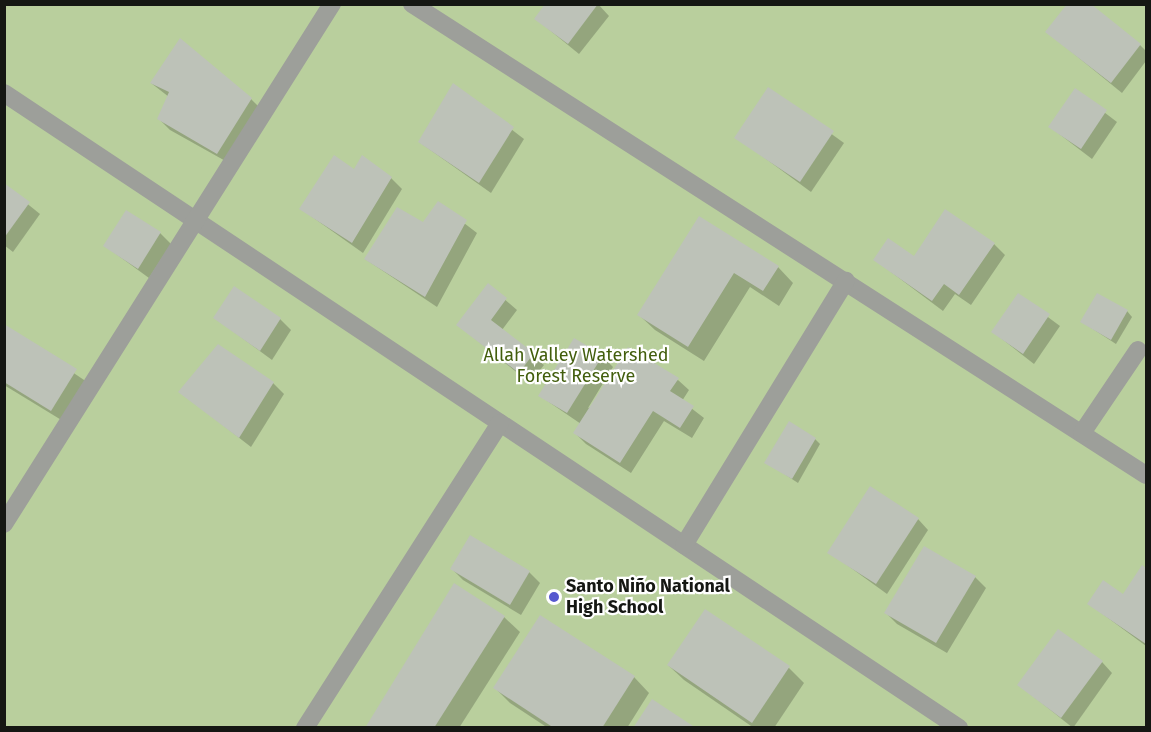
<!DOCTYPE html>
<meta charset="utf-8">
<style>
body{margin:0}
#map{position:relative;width:1151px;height:732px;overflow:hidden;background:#dfe4d9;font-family:"Fira Sans",sans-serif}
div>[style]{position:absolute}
.green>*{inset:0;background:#b9cf9d}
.shadow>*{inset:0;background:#0003}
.building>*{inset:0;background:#bdc2b8}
.minor>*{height:18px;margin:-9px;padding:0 9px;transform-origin:9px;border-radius:9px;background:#9d9f9a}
.dots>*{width:16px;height:16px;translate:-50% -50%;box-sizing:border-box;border:3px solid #fff;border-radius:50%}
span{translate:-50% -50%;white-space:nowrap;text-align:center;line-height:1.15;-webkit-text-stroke:4.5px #fff;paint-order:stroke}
.park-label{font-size:18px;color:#425e0d}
.poi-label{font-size:18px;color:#151713;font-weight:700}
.left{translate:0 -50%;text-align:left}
.frame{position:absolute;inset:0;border:6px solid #151713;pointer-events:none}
</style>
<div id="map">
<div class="green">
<div style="clip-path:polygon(5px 5px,1146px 5px,1146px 727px,5px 727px)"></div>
</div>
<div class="shadow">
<div style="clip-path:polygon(598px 4px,609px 16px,579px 54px,536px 19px)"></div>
<div style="clip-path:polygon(1047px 32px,1140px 45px,1146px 51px,1146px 61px,1122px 93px)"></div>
<div style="clip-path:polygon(151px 83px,251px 99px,262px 110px,229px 163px,170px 130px,159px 119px,169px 97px)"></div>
<div style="clip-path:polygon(454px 85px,524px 139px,491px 193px,419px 142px)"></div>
<div style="clip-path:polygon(769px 89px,844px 143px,811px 192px,736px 137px)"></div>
<div style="clip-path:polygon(1075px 90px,1117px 122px,1092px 159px,1050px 127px)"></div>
<div style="clip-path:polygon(354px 171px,391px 178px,402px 189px,363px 253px,301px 209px)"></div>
<div style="clip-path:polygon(4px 185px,40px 214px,13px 252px,4px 245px)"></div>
<div style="clip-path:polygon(438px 203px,477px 233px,437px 307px,365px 259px,423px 224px)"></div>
<div style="clip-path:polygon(700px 218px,778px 267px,793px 283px,779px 306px,750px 287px,704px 361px,655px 330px,639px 315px)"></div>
<div style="clip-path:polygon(160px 233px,171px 244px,149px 278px,105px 246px)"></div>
<div style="clip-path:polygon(994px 244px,1005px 255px,971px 305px,955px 294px,943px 311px,875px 260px,914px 258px)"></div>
<div style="clip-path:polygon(488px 285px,517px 310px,502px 330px,544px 365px,530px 383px,458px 325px)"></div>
<div style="clip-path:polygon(1018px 295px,1060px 326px,1034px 364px,993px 332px)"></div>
<div style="clip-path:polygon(1127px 311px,1132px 317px,1116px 344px,1082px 322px)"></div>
<div style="clip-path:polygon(215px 318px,280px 319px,291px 330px,272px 360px)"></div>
<div style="clip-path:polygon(4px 326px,87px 382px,63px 421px,4px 385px)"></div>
<div style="clip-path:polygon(602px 356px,613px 367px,588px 408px,678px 380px,689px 390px,682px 401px,704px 418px,692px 438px,664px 421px,631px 473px,586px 444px,575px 433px,581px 424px,540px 396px)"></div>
<div style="clip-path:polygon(273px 383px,284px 394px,251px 447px,180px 392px)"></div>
<div style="clip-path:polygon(815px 439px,820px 444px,798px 483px,766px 462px)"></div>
<div style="clip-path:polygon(918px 519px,928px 530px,887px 594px,829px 552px)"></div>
<div style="clip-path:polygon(470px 537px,529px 572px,540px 583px,521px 615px,463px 580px,452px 569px)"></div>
<div style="clip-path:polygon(1143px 567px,1146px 570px,1146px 646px,1089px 604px,1123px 596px)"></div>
<div style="clip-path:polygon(975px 577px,986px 588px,947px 653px,897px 624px,886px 613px)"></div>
<div style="clip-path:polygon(454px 585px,504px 617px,520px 632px,459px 728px,366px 728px)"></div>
<div style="clip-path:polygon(1102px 662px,1112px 673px,1073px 728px,1019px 685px)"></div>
<div style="clip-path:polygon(668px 665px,789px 668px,804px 683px,774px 728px,754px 728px,684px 680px)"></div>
<div style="clip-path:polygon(634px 677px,649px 693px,627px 728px,548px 728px,510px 703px,495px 688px)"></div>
</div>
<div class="building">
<div style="clip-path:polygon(545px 4px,598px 4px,568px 44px,534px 19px)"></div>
<div style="clip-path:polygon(1067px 4px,1091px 4px,1141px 44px,1111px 83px,1045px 32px)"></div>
<div style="clip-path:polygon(180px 38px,252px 98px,217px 154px,157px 119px,169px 92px,150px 83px)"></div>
<div style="clip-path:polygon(453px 83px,514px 127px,479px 183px,418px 142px)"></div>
<div style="clip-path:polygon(768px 87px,834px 131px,800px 182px,734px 138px)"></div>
<div style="clip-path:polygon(1075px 88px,1107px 110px,1081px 149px,1048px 127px)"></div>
<div style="clip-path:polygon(334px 155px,354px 169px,362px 155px,392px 177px,352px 243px,299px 209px)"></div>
<div style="clip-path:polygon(4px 183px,30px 202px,4px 238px)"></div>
<div style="clip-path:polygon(438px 201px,467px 220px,425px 297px,364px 259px,397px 207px,423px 222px)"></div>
<div style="clip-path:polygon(945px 209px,995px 243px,959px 295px,944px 284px,932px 301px,873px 260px,888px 238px,914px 256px)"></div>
<div style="clip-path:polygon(126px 210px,161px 232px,138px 269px,103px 246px)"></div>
<div style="clip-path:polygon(699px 216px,779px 266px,763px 291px,734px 273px,688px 347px,637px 315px)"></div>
<div style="clip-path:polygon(488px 283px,507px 298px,491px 320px,534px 353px,519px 373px,456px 325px)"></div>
<div style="clip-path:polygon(234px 286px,281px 318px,260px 351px,213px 318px)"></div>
<div style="clip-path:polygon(1018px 293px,1050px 314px,1023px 354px,991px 332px)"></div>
<div style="clip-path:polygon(1097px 293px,1128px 310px,1111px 340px,1080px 322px)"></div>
<div style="clip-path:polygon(4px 324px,77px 369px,51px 411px,4px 382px)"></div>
<div style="clip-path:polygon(574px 338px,603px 355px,567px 413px,538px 396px)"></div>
<div style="clip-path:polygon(218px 344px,274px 382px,239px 438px,178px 392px)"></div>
<div style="clip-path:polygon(628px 347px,679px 378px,670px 391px,694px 406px,680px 428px,653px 411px,620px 463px,573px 433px)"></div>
<div style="clip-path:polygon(789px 421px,816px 438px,792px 479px,764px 463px)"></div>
<div style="clip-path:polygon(870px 486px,919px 518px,876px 584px,827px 553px)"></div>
<div style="clip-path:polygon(470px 535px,530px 571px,510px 605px,450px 569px)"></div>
<div style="clip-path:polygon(924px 546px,976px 576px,936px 643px,884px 613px)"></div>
<div style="clip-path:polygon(1142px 565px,1146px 568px,1146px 644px,1087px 604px,1103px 580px,1123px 594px)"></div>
<div style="clip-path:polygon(454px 583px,505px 616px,434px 728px,365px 728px)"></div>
<div style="clip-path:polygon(705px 609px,790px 666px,752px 723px,667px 665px)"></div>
<div style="clip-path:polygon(540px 615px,635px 676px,602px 728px,554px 728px,493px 688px)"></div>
<div style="clip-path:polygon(1058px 629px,1103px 661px,1061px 718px,1017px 685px)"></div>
<div style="clip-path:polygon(652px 699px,696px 728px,633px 728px)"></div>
</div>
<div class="minor">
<div style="left:412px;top:4px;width:872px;rotate:32.69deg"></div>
<div style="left:4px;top:93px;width:1147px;rotate:33.62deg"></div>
<div style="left:1082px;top:433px;width:100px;rotate:-56deg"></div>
<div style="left:4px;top:524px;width:615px;rotate:-57.76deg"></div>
<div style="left:684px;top:545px;width:310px;rotate:-58.5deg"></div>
<div style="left:305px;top:728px;width:362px;rotate:-57.4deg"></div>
</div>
<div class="dots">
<div style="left:554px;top:597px;background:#5658cf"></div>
</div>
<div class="park-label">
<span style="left:576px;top:366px">Allah Valley Watershed<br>Forest Reserve</span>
</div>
<div class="poi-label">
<span class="left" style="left:566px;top:597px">Santo Niño National<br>High School</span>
</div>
<div class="frame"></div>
</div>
